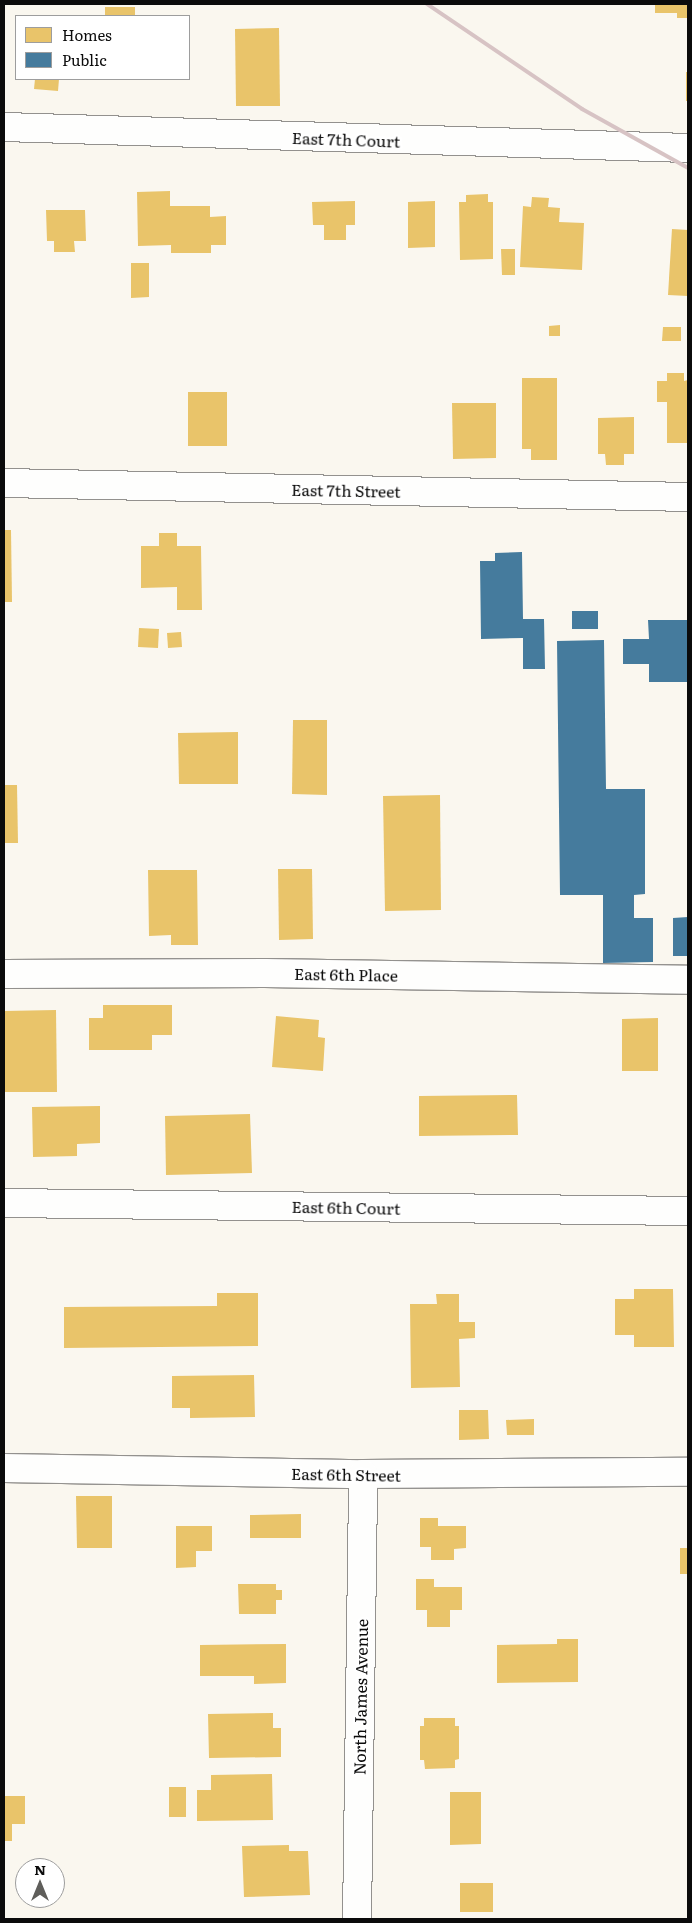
<!DOCTYPE html>
<style>
body{margin:0}
#map{position:relative;width:692px;height:1923px;overflow:hidden;background:#faf7ef;font-family:Literata,serif}
div>[style]{position:absolute}
.homes>*{inset:0;background:#e9c46a}
.public>*{inset:0;background:#457b9d}
.roads{filter:drop-shadow(1px 0 #93918e) drop-shadow(-1px 0 #93918e) drop-shadow(0 1px #93918e) drop-shadow(0 -1px #93918e)}
.minor>*{height:28px;margin:-14px;padding:0 14px;transform-origin:14px;border-radius:14px;background:#fefefd}
.rail>*{height:4px;margin:-2px;padding:0 2px;transform-origin:2px;border-radius:2px;background:#d7c3c4}
span{translate:-50% -50%;white-space:nowrap;text-align:center;line-height:1.15;-webkit-text-stroke:5px #fff;paint-order:stroke}
.street-label{font-size:16px;color:#0b0b0b}
.frame{position:absolute;inset:0;border:5px solid #0b0b0b;pointer-events:none}
.legend{position:absolute;left:15px;top:15px;width:175px;height:65px;box-sizing:border-box;background:#fff;border:1px solid #9d9d9d;margin:0;padding:6px 9px;list-style:none;font-size:15px;color:#0b0b0b}
.legend li{display:flex;align-items:center;gap:10px;height:25px}
.legend b{width:25px;border:1px solid #9d9d9d}
.north{position:absolute;left:15px;top:1858px;width:50px;height:50px;box-sizing:border-box;background:#fff;border:1px solid #9d9d9d;border-radius:50%;rotate:0deg;font-size:14px;font-weight:700;line-height:20px;text-align:center;color:#0b0b0b}
.north::after{content:'';display:block;margin:auto;width:18px;height:22px;background:#5f5e5b;clip-path:polygon(50% 0,100% 100%,50% 72%,0 100%)}
</style>
<div id="map">
<div class="homes">
<div style="clip-path:polygon(655px 4px,688px 4px,688px 18px,677px 18px,677px 13px,655px 13px)"></div>
<div style="clip-path:polygon(105px 7px,135px 7px,135px 16px,105px 16px)"></div>
<div style="clip-path:polygon(279px 28px,280px 106px,236px 106px,235px 29px)"></div>
<div style="clip-path:polygon(686px 72px,688px 72px,688px 101px,686px 101px)"></div>
<div style="clip-path:polygon(35px 79px,59px 79px,58px 91px,34px 89px)"></div>
<div style="clip-path:polygon(170px 191px,170px 206px,210px 206px,210px 217px,226px 216px,226px 245px,211px 245px,211px 253px,171px 253px,171px 245px,138px 246px,137px 192px)"></div>
<div style="clip-path:polygon(488px 194px,488px 202px,493px 202px,493px 259px,460px 260px,459px 202px,466px 202px,466px 195px)"></div>
<div style="clip-path:polygon(532px 197px,549px 198px,548px 207px,560px 208px,559px 222px,584px 223px,582px 270px,520px 267px,523px 206px,531px 207px)"></div>
<div style="clip-path:polygon(355px 201px,355px 225px,346px 225px,346px 240px,324px 240px,324px 225px,313px 225px,312px 202px)"></div>
<div style="clip-path:polygon(435px 201px,435px 247px,408px 248px,408px 202px)"></div>
<div style="clip-path:polygon(46px 210px,85px 210px,86px 241px,74px 241px,75px 252px,54px 252px,54px 241px,47px 241px)"></div>
<div style="clip-path:polygon(672px 229px,688px 230px,688px 296px,668px 295px)"></div>
<div style="clip-path:polygon(501px 249px,515px 249px,515px 275px,502px 275px)"></div>
<div style="clip-path:polygon(131px 263px,149px 263px,149px 297px,131px 298px)"></div>
<div style="clip-path:polygon(560px 325px,560px 336px,549px 336px,549px 326px)"></div>
<div style="clip-path:polygon(663px 327px,681px 327px,681px 341px,662px 341px)"></div>
<div style="clip-path:polygon(667px 373px,684px 373px,684px 381px,688px 380px,688px 443px,667px 443px,667px 402px,657px 402px,657px 381px,667px 381px)"></div>
<div style="clip-path:polygon(522px 378px,557px 378px,557px 460px,531px 460px,531px 449px,522px 449px)"></div>
<div style="clip-path:polygon(188px 392px,227px 392px,227px 446px,188px 446px)"></div>
<div style="clip-path:polygon(452px 403px,496px 403px,496px 458px,453px 459px)"></div>
<div style="clip-path:polygon(634px 417px,634px 454px,624px 454px,624px 465px,606px 465px,605px 454px,598px 454px,598px 418px)"></div>
<div style="clip-path:polygon(4px 530px,11px 530px,12px 602px,4px 602px)"></div>
<div style="clip-path:polygon(159px 533px,177px 533px,177px 546px,201px 546px,202px 610px,177px 610px,177px 587px,141px 588px,141px 546px,159px 546px)"></div>
<div style="clip-path:polygon(139px 628px,159px 629px,158px 648px,138px 647px)"></div>
<div style="clip-path:polygon(181px 632px,182px 647px,168px 648px,167px 633px)"></div>
<div style="clip-path:polygon(293px 720px,327px 720px,327px 795px,292px 794px)"></div>
<div style="clip-path:polygon(238px 732px,238px 784px,179px 784px,178px 733px)"></div>
<div style="clip-path:polygon(4px 785px,17px 785px,18px 843px,4px 843px)"></div>
<div style="clip-path:polygon(440px 795px,441px 910px,385px 911px,383px 796px)"></div>
<div style="clip-path:polygon(278px 869px,312px 869px,313px 939px,279px 940px)"></div>
<div style="clip-path:polygon(148px 870px,197px 870px,198px 945px,171px 945px,171px 935px,149px 936px)"></div>
<div style="clip-path:polygon(103px 1005px,172px 1005px,172px 1035px,152px 1035px,152px 1050px,89px 1050px,89px 1018px,103px 1018px)"></div>
<div style="clip-path:polygon(56px 1010px,57px 1092px,4px 1092px,4px 1011px)"></div>
<div style="clip-path:polygon(276px 1016px,319px 1020px,318px 1037px,325px 1038px,323px 1071px,272px 1067px)"></div>
<div style="clip-path:polygon(658px 1018px,658px 1071px,622px 1071px,622px 1019px)"></div>
<div style="clip-path:polygon(517px 1095px,518px 1135px,419px 1136px,419px 1096px)"></div>
<div style="clip-path:polygon(100px 1106px,100px 1143px,77px 1144px,77px 1156px,33px 1157px,32px 1107px)"></div>
<div style="clip-path:polygon(250px 1114px,252px 1173px,166px 1175px,165px 1116px)"></div>
<div style="clip-path:polygon(634px 1289px,673px 1289px,674px 1347px,634px 1347px,634px 1335px,615px 1335px,615px 1299px,634px 1299px)"></div>
<div style="clip-path:polygon(217px 1293px,258px 1293px,258px 1346px,64px 1348px,64px 1307px,217px 1306px)"></div>
<div style="clip-path:polygon(436px 1294px,459px 1294px,459px 1322px,475px 1322px,475px 1338px,459px 1339px,460px 1387px,411px 1388px,410px 1304px,437px 1304px)"></div>
<div style="clip-path:polygon(254px 1375px,255px 1417px,190px 1418px,190px 1408px,172px 1408px,172px 1376px)"></div>
<div style="clip-path:polygon(459px 1410px,488px 1410px,489px 1439px,459px 1440px)"></div>
<div style="clip-path:polygon(534px 1419px,534px 1435px,507px 1435px,506px 1420px)"></div>
<div style="clip-path:polygon(76px 1496px,112px 1496px,112px 1548px,77px 1548px)"></div>
<div style="clip-path:polygon(301px 1514px,301px 1538px,250px 1538px,250px 1515px)"></div>
<div style="clip-path:polygon(420px 1518px,438px 1518px,438px 1526px,466px 1526px,466px 1548px,454px 1549px,454px 1560px,431px 1560px,431px 1547px,420px 1547px)"></div>
<div style="clip-path:polygon(176px 1526px,212px 1526px,212px 1551px,196px 1551px,196px 1567px,176px 1568px)"></div>
<div style="clip-path:polygon(680px 1548px,688px 1548px,688px 1574px,680px 1574px)"></div>
<div style="clip-path:polygon(416px 1579px,434px 1579px,434px 1587px,462px 1587px,462px 1610px,450px 1610px,450px 1627px,427px 1627px,427px 1610px,416px 1610px)"></div>
<div style="clip-path:polygon(238px 1584px,276px 1584px,276px 1590px,282px 1590px,282px 1600px,276px 1600px,276px 1614px,239px 1614px)"></div>
<div style="clip-path:polygon(557px 1639px,578px 1639px,578px 1682px,497px 1683px,497px 1645px,557px 1644px)"></div>
<div style="clip-path:polygon(286px 1644px,286px 1683px,254px 1684px,254px 1676px,200px 1676px,200px 1645px)"></div>
<div style="clip-path:polygon(273px 1713px,273px 1728px,281px 1728px,281px 1757px,209px 1758px,208px 1714px)"></div>
<div style="clip-path:polygon(424px 1718px,455px 1718px,455px 1726px,459px 1726px,459px 1759px,455px 1760px,455px 1768px,425px 1769px,424px 1760px,420px 1760px,420px 1726px,424px 1726px)"></div>
<div style="clip-path:polygon(272px 1774px,273px 1820px,197px 1821px,197px 1790px,211px 1790px,211px 1775px)"></div>
<div style="clip-path:polygon(169px 1787px,186px 1787px,186px 1817px,169px 1817px)"></div>
<div style="clip-path:polygon(450px 1792px,481px 1792px,481px 1844px,450px 1845px)"></div>
<div style="clip-path:polygon(4px 1796px,25px 1796px,25px 1824px,12px 1824px,12px 1841px,4px 1841px)"></div>
<div style="clip-path:polygon(289px 1845px,289px 1851px,308px 1851px,310px 1895px,244px 1897px,242px 1846px)"></div>
<div style="clip-path:polygon(460px 1883px,493px 1883px,493px 1912px,460px 1912px)"></div>
</div>
<div class="public">
<div style="clip-path:polygon(522px 552px,523px 619px,544px 619px,545px 669px,523px 669px,523px 638px,481px 639px,480px 561px,495px 561px,495px 553px)"></div>
<div style="clip-path:polygon(572px 611px,598px 611px,598px 629px,572px 629px)"></div>
<div style="clip-path:polygon(648px 620px,688px 620px,688px 682px,649px 682px,649px 664px,623px 664px,623px 639px,649px 639px)"></div>
<div style="clip-path:polygon(604px 640px,606px 789px,645px 789px,645px 894px,634px 895px,634px 918px,653px 918px,653px 962px,603px 963px,603px 895px,560px 895px,557px 641px)"></div>
<div style="clip-path:polygon(688px 917px,688px 956px,673px 956px,673px 918px)"></div>
</div>
<div class="roads">
<div class="minor">
<div style="left:4px;top:127px;width:684px;rotate:1.76deg"></div>
<div style="left:4px;top:483px;width:684px;rotate:1.17deg"></div>
<div style="left:4px;top:974px;width:261px;rotate:-0.2deg"></div>
<div style="left:265px;top:973px;width:423px;rotate:0.9deg"></div>
<div style="left:4px;top:1203px;width:684px;rotate:0.67deg"></div>
<div style="left:4px;top:1468px;width:359px;rotate:1deg"></div>
<div style="left:363px;top:1474px;width:325px;rotate:-0.4deg"></div>
<div style="left:357px;top:1919px;width:445px;rotate:-89.2deg"></div>
</div>
</div>
<div class="rail">
<div style="left:427px;top:4px;width:187px;rotate:34.1deg"></div>
<div style="left:582px;top:109px;width:121px;rotate:29.1deg"></div>
</div>
<div class="street-label">
<span style="left:346px;top:139px;rotate:2deg">East 7th Court</span>
<span style="left:346px;top:490px;rotate:1deg">East 7th Street</span>
<span style="left:346px;top:974px;rotate:1deg">East 6th Place</span>
<span style="left:346px;top:1207px;rotate:1deg">East 6th Court</span>
<span style="left:346px;top:1474px;rotate:1deg">East 6th Street</span>
<span style="left:360px;top:1697px;rotate:-89deg">North James Avenue</span>
</div>
<div class="frame"></div>
<ul class="legend">
<li><b style="height:14px;background:#e9c46a"></b>Homes</li>
<li><b style="height:14px;background:#457b9d"></b>Public</li>
</ul>
<div class="north">N</div>
</div>
